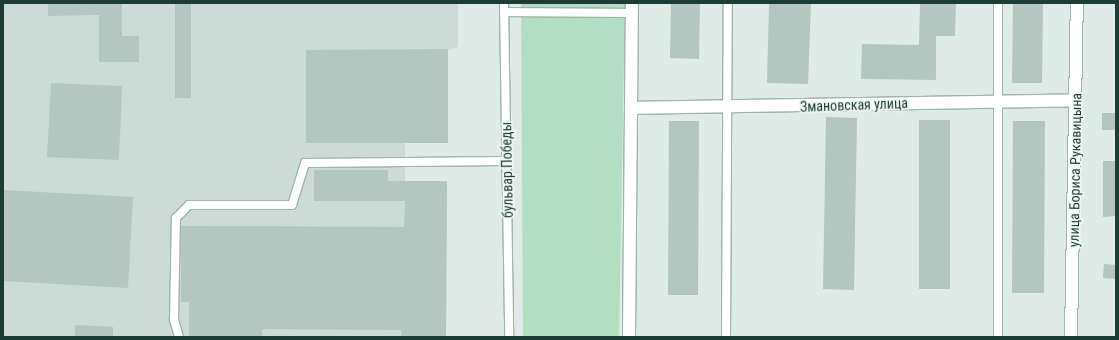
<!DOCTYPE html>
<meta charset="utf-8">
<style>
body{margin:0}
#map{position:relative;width:1119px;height:340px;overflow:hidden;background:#deebe6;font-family:"Roboto Condensed",sans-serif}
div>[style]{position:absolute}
.built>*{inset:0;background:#ccdbd5}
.green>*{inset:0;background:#b4dec3}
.building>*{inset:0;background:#b3c6bf}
.roads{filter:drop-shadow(1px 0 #a1b3ae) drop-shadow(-1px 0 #a1b3ae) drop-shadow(0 1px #a1b3ae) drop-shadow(0 -1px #a1b3ae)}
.service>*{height:8px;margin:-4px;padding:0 4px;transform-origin:4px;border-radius:4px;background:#fff}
.minor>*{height:12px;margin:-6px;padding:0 6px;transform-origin:6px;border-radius:6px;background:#fff}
.tertiary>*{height:12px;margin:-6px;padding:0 6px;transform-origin:6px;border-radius:6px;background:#fff}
span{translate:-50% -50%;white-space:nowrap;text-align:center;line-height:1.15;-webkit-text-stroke:3.5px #eef7f4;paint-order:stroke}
.street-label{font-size:14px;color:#1e3c36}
.frame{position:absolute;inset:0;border:4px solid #1e3c36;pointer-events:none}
</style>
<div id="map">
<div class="built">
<div style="clip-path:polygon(3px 3px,458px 3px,458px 47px,448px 50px,405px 143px,405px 181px,447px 181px,446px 337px,3px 337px)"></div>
</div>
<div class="green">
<div style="clip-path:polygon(521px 3px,625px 3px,619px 337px,523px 337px)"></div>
</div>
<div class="building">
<div style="clip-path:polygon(48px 3px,122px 3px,122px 36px,139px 36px,139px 62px,99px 62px,99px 15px,48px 16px)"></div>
<div style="clip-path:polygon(175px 3px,191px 3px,191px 98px,175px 98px)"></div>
<div style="clip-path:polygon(671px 3px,700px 3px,699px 59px,670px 58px)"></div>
<div style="clip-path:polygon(769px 3px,811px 3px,808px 84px,767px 83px)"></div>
<div style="clip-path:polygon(920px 3px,956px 3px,955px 36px,936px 36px,936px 80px,861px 79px,862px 44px,919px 45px)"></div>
<div style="clip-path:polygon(1013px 3px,1043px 3px,1042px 83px,1012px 83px)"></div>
<div style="clip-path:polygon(448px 49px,448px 143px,306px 143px,306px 50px)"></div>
<div style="clip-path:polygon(51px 83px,122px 86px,119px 160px,47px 157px)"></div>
<div style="clip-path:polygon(1102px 113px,1116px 113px,1116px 130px,1102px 130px)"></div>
<div style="clip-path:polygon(826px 117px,857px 118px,854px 290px,823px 289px)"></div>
<div style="clip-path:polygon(919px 120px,950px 120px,950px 289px,919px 289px)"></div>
<div style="clip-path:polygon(669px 121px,699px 121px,698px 295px,668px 295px)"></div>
<div style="clip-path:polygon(1013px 121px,1045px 121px,1044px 293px,1012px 293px)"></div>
<div style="clip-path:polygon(1103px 161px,1116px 161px,1116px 216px,1103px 217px)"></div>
<div style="clip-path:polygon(314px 170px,388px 170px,388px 181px,447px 181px,446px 337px,401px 337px,401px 330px,262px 329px,262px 337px,189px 337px,189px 302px,181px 302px,181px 226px,404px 227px,405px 201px,314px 201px)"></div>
<div style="clip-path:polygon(3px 190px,133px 197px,128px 288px,3px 281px)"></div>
<div style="clip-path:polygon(1104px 264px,1116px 265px,1116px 279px,1103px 278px)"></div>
<div style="clip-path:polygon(75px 325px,113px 327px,113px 337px,75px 337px)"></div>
</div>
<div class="roads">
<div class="service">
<div style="left:504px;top:3px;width:334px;rotate:89.1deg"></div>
<div style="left:504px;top:12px;width:128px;rotate:0.4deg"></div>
<div style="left:179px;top:337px;width:19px;rotate:-106deg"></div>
<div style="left:174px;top:319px;width:101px;rotate:-88.9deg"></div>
<div style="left:176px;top:218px;width:18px;rotate:-45deg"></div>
<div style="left:189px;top:205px;width:103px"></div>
<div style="left:292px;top:205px;width:44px;rotate:-72.8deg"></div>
<div style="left:305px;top:163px;width:202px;rotate:-0.6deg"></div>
<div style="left:726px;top:337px;width:334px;rotate:-89.7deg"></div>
<div style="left:998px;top:337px;width:334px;rotate:-90deg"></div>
</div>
<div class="minor">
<div style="left:631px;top:108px;width:445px;rotate:-1deg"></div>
<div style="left:1071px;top:337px;width:334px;rotate:-89deg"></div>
</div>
<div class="tertiary">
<div style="left:629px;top:337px;width:334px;rotate:-89.5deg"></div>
</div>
</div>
<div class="street-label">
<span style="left:854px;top:105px;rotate:-2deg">Змановская улица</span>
<span style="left:507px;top:170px;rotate:-91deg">бульвар Победы</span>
<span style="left:1075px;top:170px;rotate:-89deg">улица Бориса Рукавицына</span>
</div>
<div class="frame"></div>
</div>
